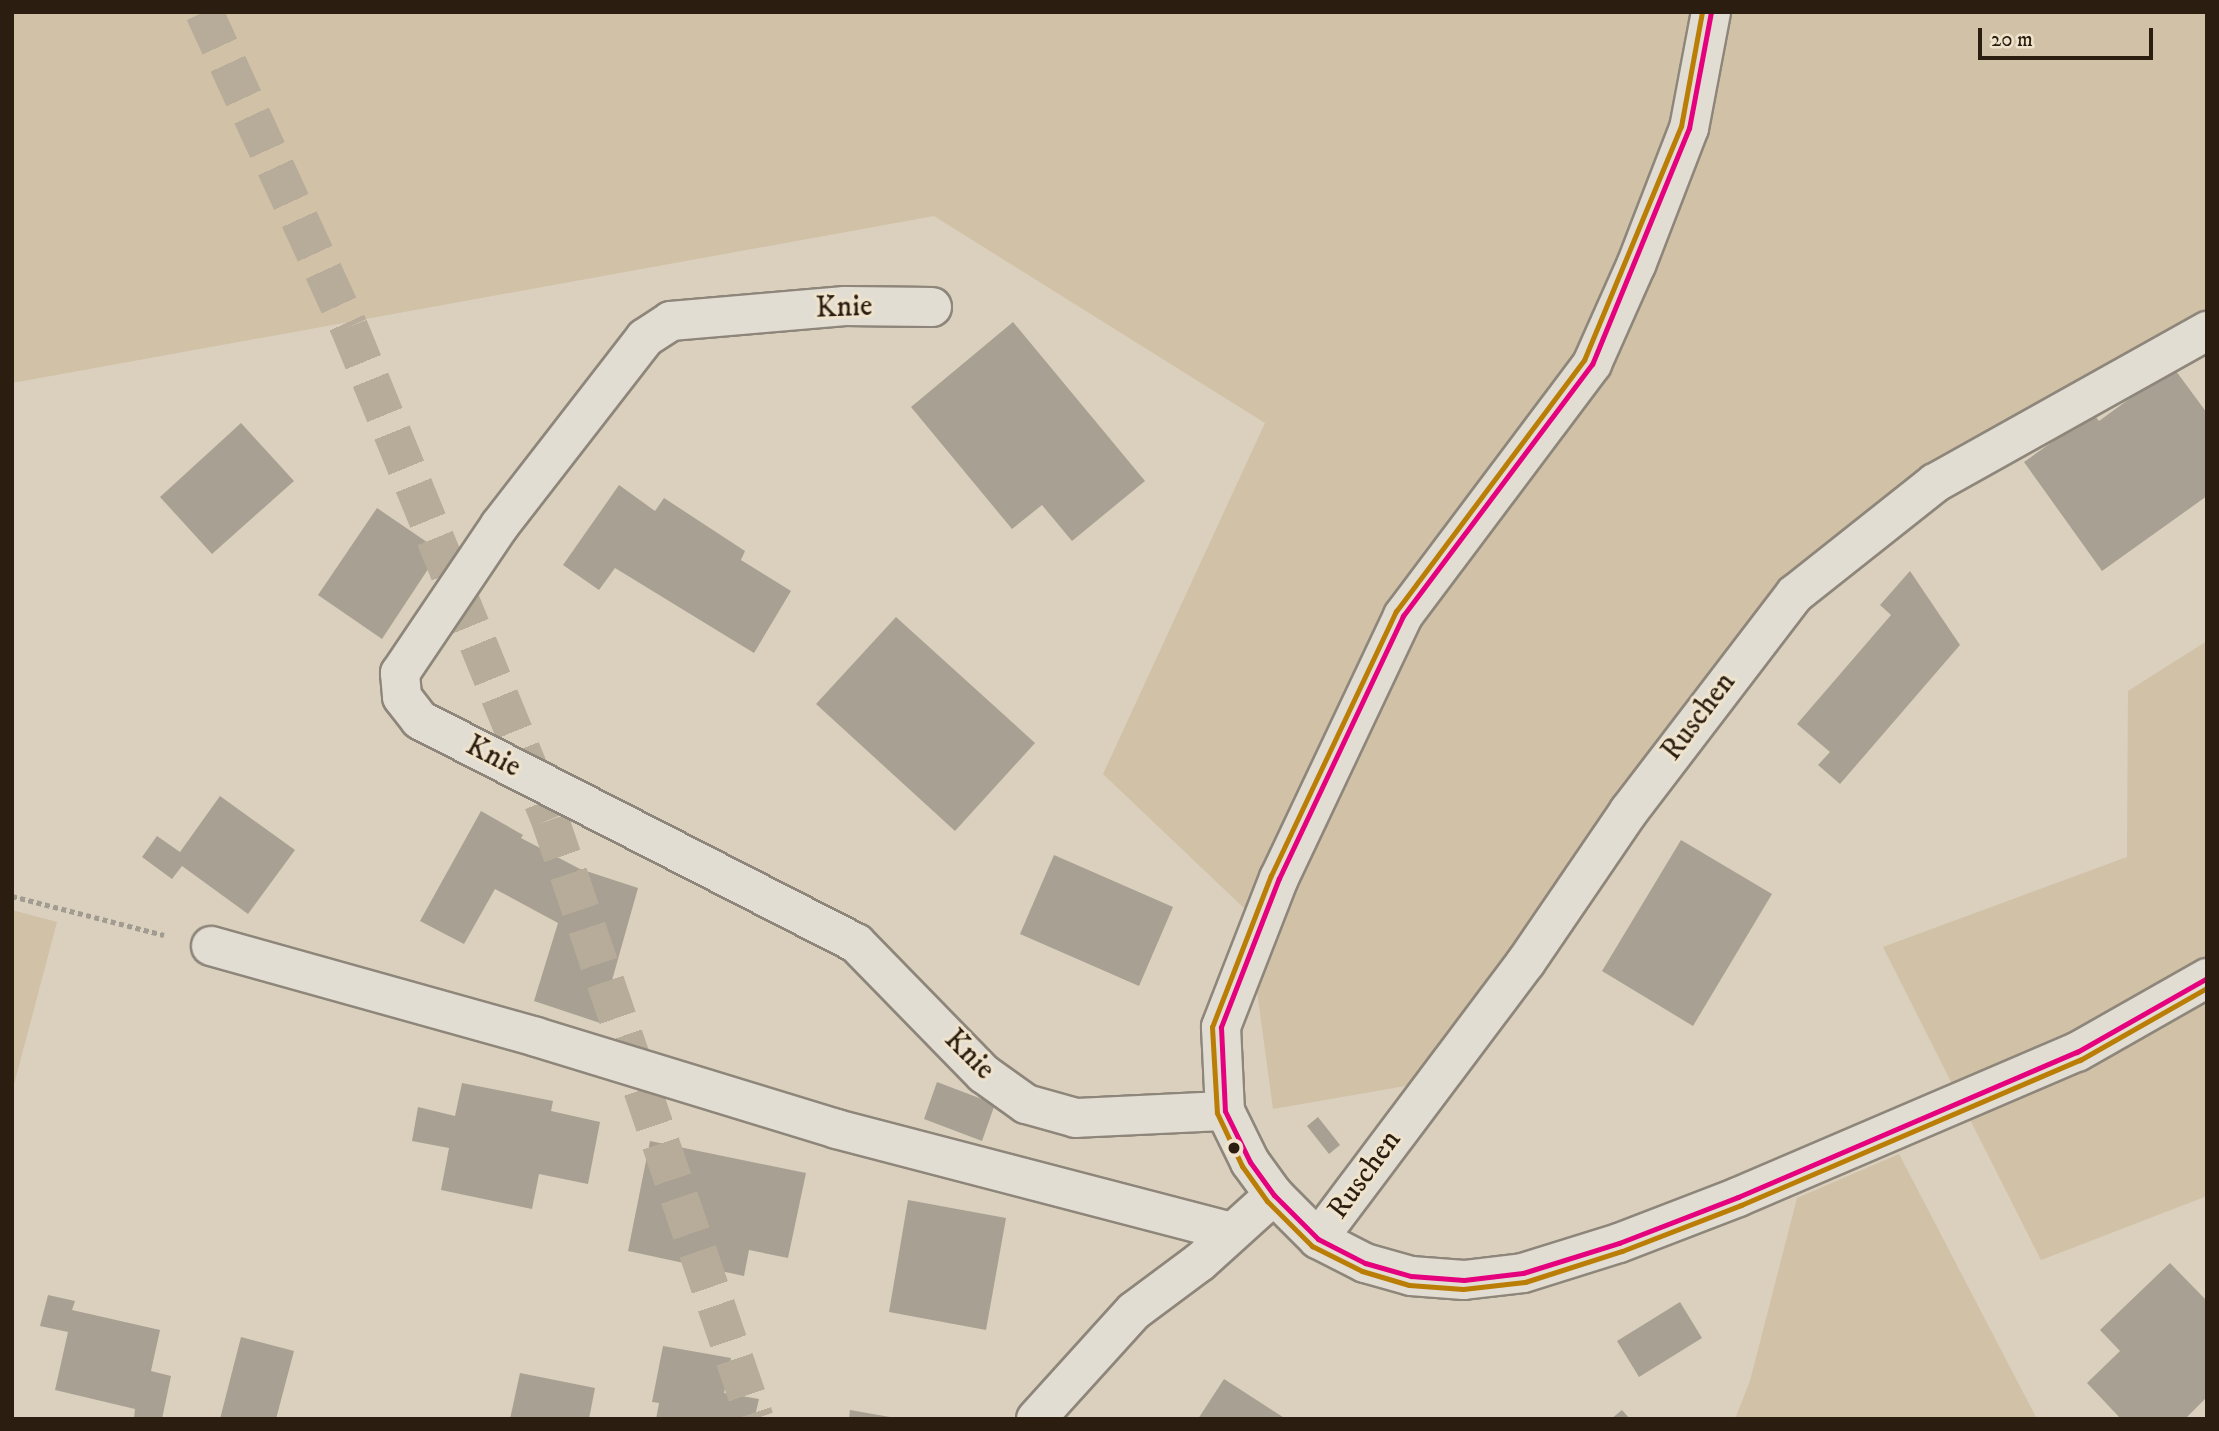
<!DOCTYPE html>
<style>
body{margin:0}
#map{position:relative;width:2219px;height:1431px;overflow:hidden;background:#dad0bd;font-family:"IM FELL DW Pica",serif}
div>[style]{position:absolute}
.green>*{inset:0;background:#d0c1a7}
.building>*{inset:0;background:#a8a193}
.primary-tunnel>*{height:38px;margin-top:-19px;transform-origin:0;background:repeating-linear-gradient(90deg,#b7ac9a 0 38px,transparent 0 57px)}
.path>*{height:4.5px;margin-top:-2.25px;transform-origin:0;background:repeating-linear-gradient(90deg,#a19b92 0 5px,transparent 0 8.5px)}
.roads{filter:drop-shadow(2px 0 #8e867a) drop-shadow(-2px 0 #8e867a) drop-shadow(0 2px #8e867a) drop-shadow(0 -2px #8e867a)}
.minor>*{height:38px;margin:-19px;padding:0 19px;transform-origin:19px;border-radius:19px;background:#e2ddd3}
.tertiary>*{height:38px;margin:-19px;padding:0 19px;transform-origin:19px;border-radius:19px;background:#e2ddd3}
.bus-1>*{height:5px;margin:-2.5px;padding:0 2.5px;transform-origin:2.5px;border-radius:2.5px;background:#e5007d}
.bus-2>*{height:5px;margin:-2.5px;padding:0 2.5px;transform-origin:2.5px;border-radius:2.5px;background:#ba7d05}
.dots>*{width:19px;height:19px;translate:-50% -50%;box-sizing:border-box;border:4px solid #efe3cc;border-radius:50%}
span{translate:-50% -50%;white-space:nowrap;text-align:center;line-height:1.15;-webkit-text-stroke:6px #efe3cc;paint-order:stroke}
.street-label{font-size:30px;color:#2b1e10}
.frame{position:absolute;inset:0;border:14px solid #2b1e10;pointer-events:none}
.scale{position:absolute;left:1978px;top:28px;width:175px;height:32px;box-sizing:border-box;border:4px solid #2b1e10;border-top:0;padding-left:9px;font-size:21px;line-height:24px;white-space:nowrap;color:#2b1e10;-webkit-text-stroke:5px #efe3cc;paint-order:stroke}
</style>
<div id="map">
<div class="green">
<div style="clip-path:polygon(12px 12px,2207px 12px,2207px 315px,1927px 463px,1776px 590px,1411px 1085px,1273px 1109px,1246px 910px,1103px 774px,1265px 423px,934px 216px,12px 383px)"></div>
<div style="clip-path:polygon(2207px 641px,2207px 1196px,2041px 1260px,1883px 947px,2127px 857px,2128px 691px)"></div>
<div style="clip-path:polygon(12px 910px,57px 922px,12px 1092px)"></div>
<div style="clip-path:polygon(1899px 1154px,2037px 1419px,1735px 1419px,1750px 1381px,1797px 1198px)"></div>
</div>
<div class="building">
<div style="clip-path:polygon(1013px 322px,1145px 481px,1072px 541px,1042px 505px,1012px 529px,911px 407px)"></div>
<div style="clip-path:polygon(2173px 367px,2207px 413px,2207px 496px,2102px 571px,2024px 462px,2093px 413px,2099px 421px)"></div>
<div style="clip-path:polygon(241px 423px,294px 481px,212px 554px,160px 497px)"></div>
<div style="clip-path:polygon(619px 485px,655px 511px,664px 498px,745px 551px,741px 560px,791px 591px,754px 653px,615px 568px,599px 590px,563px 565px)"></div>
<div style="clip-path:polygon(377px 508px,440px 551px,382px 639px,318px 595px)"></div>
<div style="clip-path:polygon(1910px 571px,1960px 645px,1840px 784px,1818px 765px,1830px 752px,1797px 724px,1891px 615px,1880px 605px)"></div>
<div style="clip-path:polygon(896px 617px,1035px 743px,955px 831px,816px 704px)"></div>
<div style="clip-path:polygon(220px 796px,295px 850px,248px 914px,182px 866px,172px 879px,142px 857px,157px 836px,180px 852px)"></div>
<div style="clip-path:polygon(481px 811px,523px 835px,521px 838px,580px 869px,638px 888px,600px 1023px,534px 1001px,558px 923px,495px 889px,464px 944px,420px 921px)"></div>
<div style="clip-path:polygon(1681px 840px,1772px 894px,1693px 1026px,1602px 971px)"></div>
<div style="clip-path:polygon(1054px 855px,1173px 907px,1139px 986px,1020px 934px)"></div>
<div style="clip-path:polygon(937px 1082px,995px 1104px,982px 1141px,924px 1119px)"></div>
<div style="clip-path:polygon(462px 1083px,553px 1101px,551px 1111px,600px 1122px,588px 1184px,539px 1174px,532px 1209px,441px 1190px,449px 1148px,412px 1141px,418px 1107px,455px 1116px)"></div>
<div style="clip-path:polygon(1318px 1117px,1340px 1145px,1329px 1154px,1307px 1126px)"></div>
<div style="clip-path:polygon(650px 1141px,806px 1173px,788px 1258px,749px 1250px,744px 1276px,628px 1251px)"></div>
<div style="clip-path:polygon(908px 1200px,1006px 1218px,986px 1330px,889px 1312px)"></div>
<div style="clip-path:polygon(2170px 1263px,2207px 1301px,2207px 1397px,2185px 1419px,2121px 1419px,2087px 1383px,2120px 1351px,2100px 1330px)"></div>
<div style="clip-path:polygon(48px 1295px,75px 1301px,72px 1310px,160px 1330px,151px 1371px,171px 1376px,162px 1419px,134px 1419px,135px 1409px,55px 1390px,68px 1332px,40px 1326px)"></div>
<div style="clip-path:polygon(1680px 1302px,1702px 1338px,1639px 1377px,1617px 1341px)"></div>
<div style="clip-path:polygon(241px 1337px,294px 1351px,276px 1419px,220px 1419px)"></div>
<div style="clip-path:polygon(663px 1346px,731px 1358px,724px 1393px,759px 1399px,755px 1416px,764px 1419px,656px 1419px,659px 1403px,652px 1402px)"></div>
<div style="clip-path:polygon(520px 1373px,595px 1388px,589px 1419px,510px 1419px)"></div>
<div style="clip-path:polygon(1224px 1379px,1286px 1419px,1198px 1419px)"></div>
<div style="clip-path:polygon(850px 1410px,890px 1417px,890px 1419px,849px 1419px)"></div>
<div style="clip-path:polygon(1622px 1410px,1630px 1419px,1611px 1419px)"></div>
</div>
<div class="primary-tunnel">
<div style="left:204px;top:12px;width:347px;rotate:65.3deg"></div>
<div style="left:349px;top:327px;width:532px;rotate:67.82deg"></div>
<div style="left:550px;top:820px;width:633px;rotate:71.11deg"></div>
</div>
<div class="path">
<div style="left:12px;top:896px;width:157px;rotate:14.4deg"></div>
</div>
<div class="roads">
<div class="minor">
<div style="left:932px;top:307px;width:87px;rotate:-179.3deg"></div>
<div style="left:845px;top:306px;width:175px;rotate:175.1deg"></div>
<div style="left:671px;top:321px;width:31px;rotate:147deg"></div>
<div style="left:645px;top:338px;width:237px;rotate:127.8deg"></div>
<div style="left:500px;top:525px;width:179px;rotate:124deg"></div>
<div style="left:400px;top:673px;width:24px;rotate:85deg"></div>
<div style="left:402px;top:697px;width:29px;rotate:52deg"></div>
<div style="left:420px;top:720px;width:490px;rotate:27.1deg"></div>
<div style="left:856px;top:943px;width:183px;rotate:45.7deg"></div>
<div style="left:984px;top:1074px;width:52px;rotate:35.5deg"></div>
<div style="left:1026px;top:1104px;width:52px;rotate:15.6deg"></div>
<div style="left:1076px;top:1118px;width:149px;rotate:-2.7deg"></div>
<div style="left:211px;top:946px;width:337px;rotate:15.6deg"></div>
<div style="left:536px;top:1037px;width:314px;rotate:17deg"></div>
<div style="left:836px;top:1129px;width:409px;rotate:14.6deg"></div>
<div style="left:1318px;top:1239px;width:346px;rotate:-53.1deg"></div>
<div style="left:1526px;top:962px;width:183px;rotate:-55.7deg"></div>
<div style="left:1629px;top:811px;width:273px;rotate:-52.6deg"></div>
<div style="left:1795px;top:594px;width:179px;rotate:-38.4deg"></div>
<div style="left:1935px;top:483px;width:312px;rotate:-29.2deg"></div>
<div style="left:1036px;top:1419px;width:146px;rotate:-47.8deg"></div>
<div style="left:1134px;top:1311px;width:82px;rotate:-36.6deg"></div>
<div style="left:1200px;top:1262px;width:100px;rotate:-42.2deg"></div>
</div>
<div class="tertiary">
<div style="left:1711px;top:12px;width:118px;rotate:100.7deg"></div>
<div style="left:1689px;top:128px;width:147px;rotate:111.1deg"></div>
<div style="left:1636px;top:265px;width:108px;rotate:114deg"></div>
<div style="left:1592px;top:364px;width:315px;rotate:126.9deg"></div>
<div style="left:1403px;top:616px;width:290px;rotate:115.3deg"></div>
<div style="left:1279px;top:878px;width:160px;rotate:111.3deg"></div>
<div style="left:1221px;top:1027px;width:84px;rotate:87.3deg"></div>
<div style="left:1225px;top:1111px;width:57px;rotate:63.9deg"></div>
<div style="left:1250px;top:1162px;width:41px;rotate:54deg"></div>
<div style="left:1274px;top:1195px;width:62px;rotate:45deg"></div>
<div style="left:1318px;top:1239px;width:53px;rotate:27.1deg"></div>
<div style="left:1365px;top:1263px;width:48px;rotate:15.8deg"></div>
<div style="left:1411px;top:1276px;width:53px;rotate:4.3deg"></div>
<div style="left:1464px;top:1280px;width:59px;rotate:-6.8deg"></div>
<div style="left:1523px;top:1273px;width:101px;rotate:-17.4deg"></div>
<div style="left:1619px;top:1243px;width:128px;rotate:-21.1deg"></div>
<div style="left:1738px;top:1197px;width:369px;rotate:-23.2deg"></div>
<div style="left:2077px;top:1052px;width:150px;rotate:-29.6deg"></div>
</div>
</div>
<div class="bus-1">
<div style="left:1711px;top:12px;width:118px;rotate:100.7deg"></div>
<div style="left:1689px;top:128px;width:255px;rotate:112.3deg"></div>
<div style="left:1592px;top:364px;width:315px;rotate:126.9deg"></div>
<div style="left:1403px;top:616px;width:290px;rotate:115.3deg"></div>
<div style="left:1279px;top:878px;width:160px;rotate:111.3deg"></div>
<div style="left:1221px;top:1027px;width:84px;rotate:87.3deg"></div>
<div style="left:1225px;top:1111px;width:57px;rotate:63.9deg"></div>
<div style="left:1250px;top:1162px;width:41px;rotate:54deg"></div>
<div style="left:1274px;top:1195px;width:62px;rotate:45deg"></div>
<div style="left:1318px;top:1239px;width:53px;rotate:27.1deg"></div>
<div style="left:1365px;top:1263px;width:48px;rotate:15.8deg"></div>
<div style="left:1411px;top:1276px;width:53px;rotate:4.3deg"></div>
<div style="left:1464px;top:1280px;width:59px;rotate:-6.8deg"></div>
<div style="left:1523px;top:1273px;width:101px;rotate:-17.4deg"></div>
<div style="left:1619px;top:1243px;width:128px;rotate:-21.1deg"></div>
<div style="left:1738px;top:1197px;width:369px;rotate:-23.2deg"></div>
<div style="left:2077px;top:1052px;width:150px;rotate:-29.6deg"></div>
</div>
<div class="bus-2">
<div style="left:1702px;top:12px;width:116px;rotate:100.4deg"></div>
<div style="left:1681px;top:126px;width:253px;rotate:112.5deg"></div>
<div style="left:1584px;top:360px;width:314px;rotate:126.8deg"></div>
<div style="left:1396px;top:611px;width:292px;rotate:115.3deg"></div>
<div style="left:1271px;top:875px;width:163px;rotate:111.2deg"></div>
<div style="left:1212px;top:1027px;width:86px;rotate:86.7deg"></div>
<div style="left:1217px;top:1113px;width:59px;rotate:64.7deg"></div>
<div style="left:1242px;top:1166px;width:43px;rotate:54.5deg"></div>
<div style="left:1267px;top:1201px;width:64px;rotate:45deg"></div>
<div style="left:1312px;top:1246px;width:56px;rotate:26.6deg"></div>
<div style="left:1362px;top:1271px;width:49px;rotate:16.6deg"></div>
<div style="left:1409px;top:1285px;width:54px;rotate:4.2deg"></div>
<div style="left:1463px;top:1289px;width:62px;rotate:-6.4deg"></div>
<div style="left:1525px;top:1282px;width:102px;rotate:-17.7deg"></div>
<div style="left:1622px;top:1251px;width:128px;rotate:-21.1deg"></div>
<div style="left:1741px;top:1205px;width:369px;rotate:-23.2deg"></div>
<div style="left:2080px;top:1060px;width:146px;rotate:-29.6deg"></div>
</div>
<div class="dots">
<div style="left:1234px;top:1148px;background:#2b1e10"></div>
</div>
<div class="street-label">
<span style="left:844px;top:308px;rotate:-2deg">Knie</span>
<span style="left:1699px;top:717px;rotate:-53deg">Ruschen</span>
<span style="left:493px;top:757px;rotate:27deg">Knie</span>
<span style="left:969px;top:1055px;rotate:45deg">Knie</span>
<span style="left:1365px;top:1175px;rotate:-54deg">Ruschen</span>
</div>
<div class="frame"></div>
<div class="scale">20 m</div>
</div>
